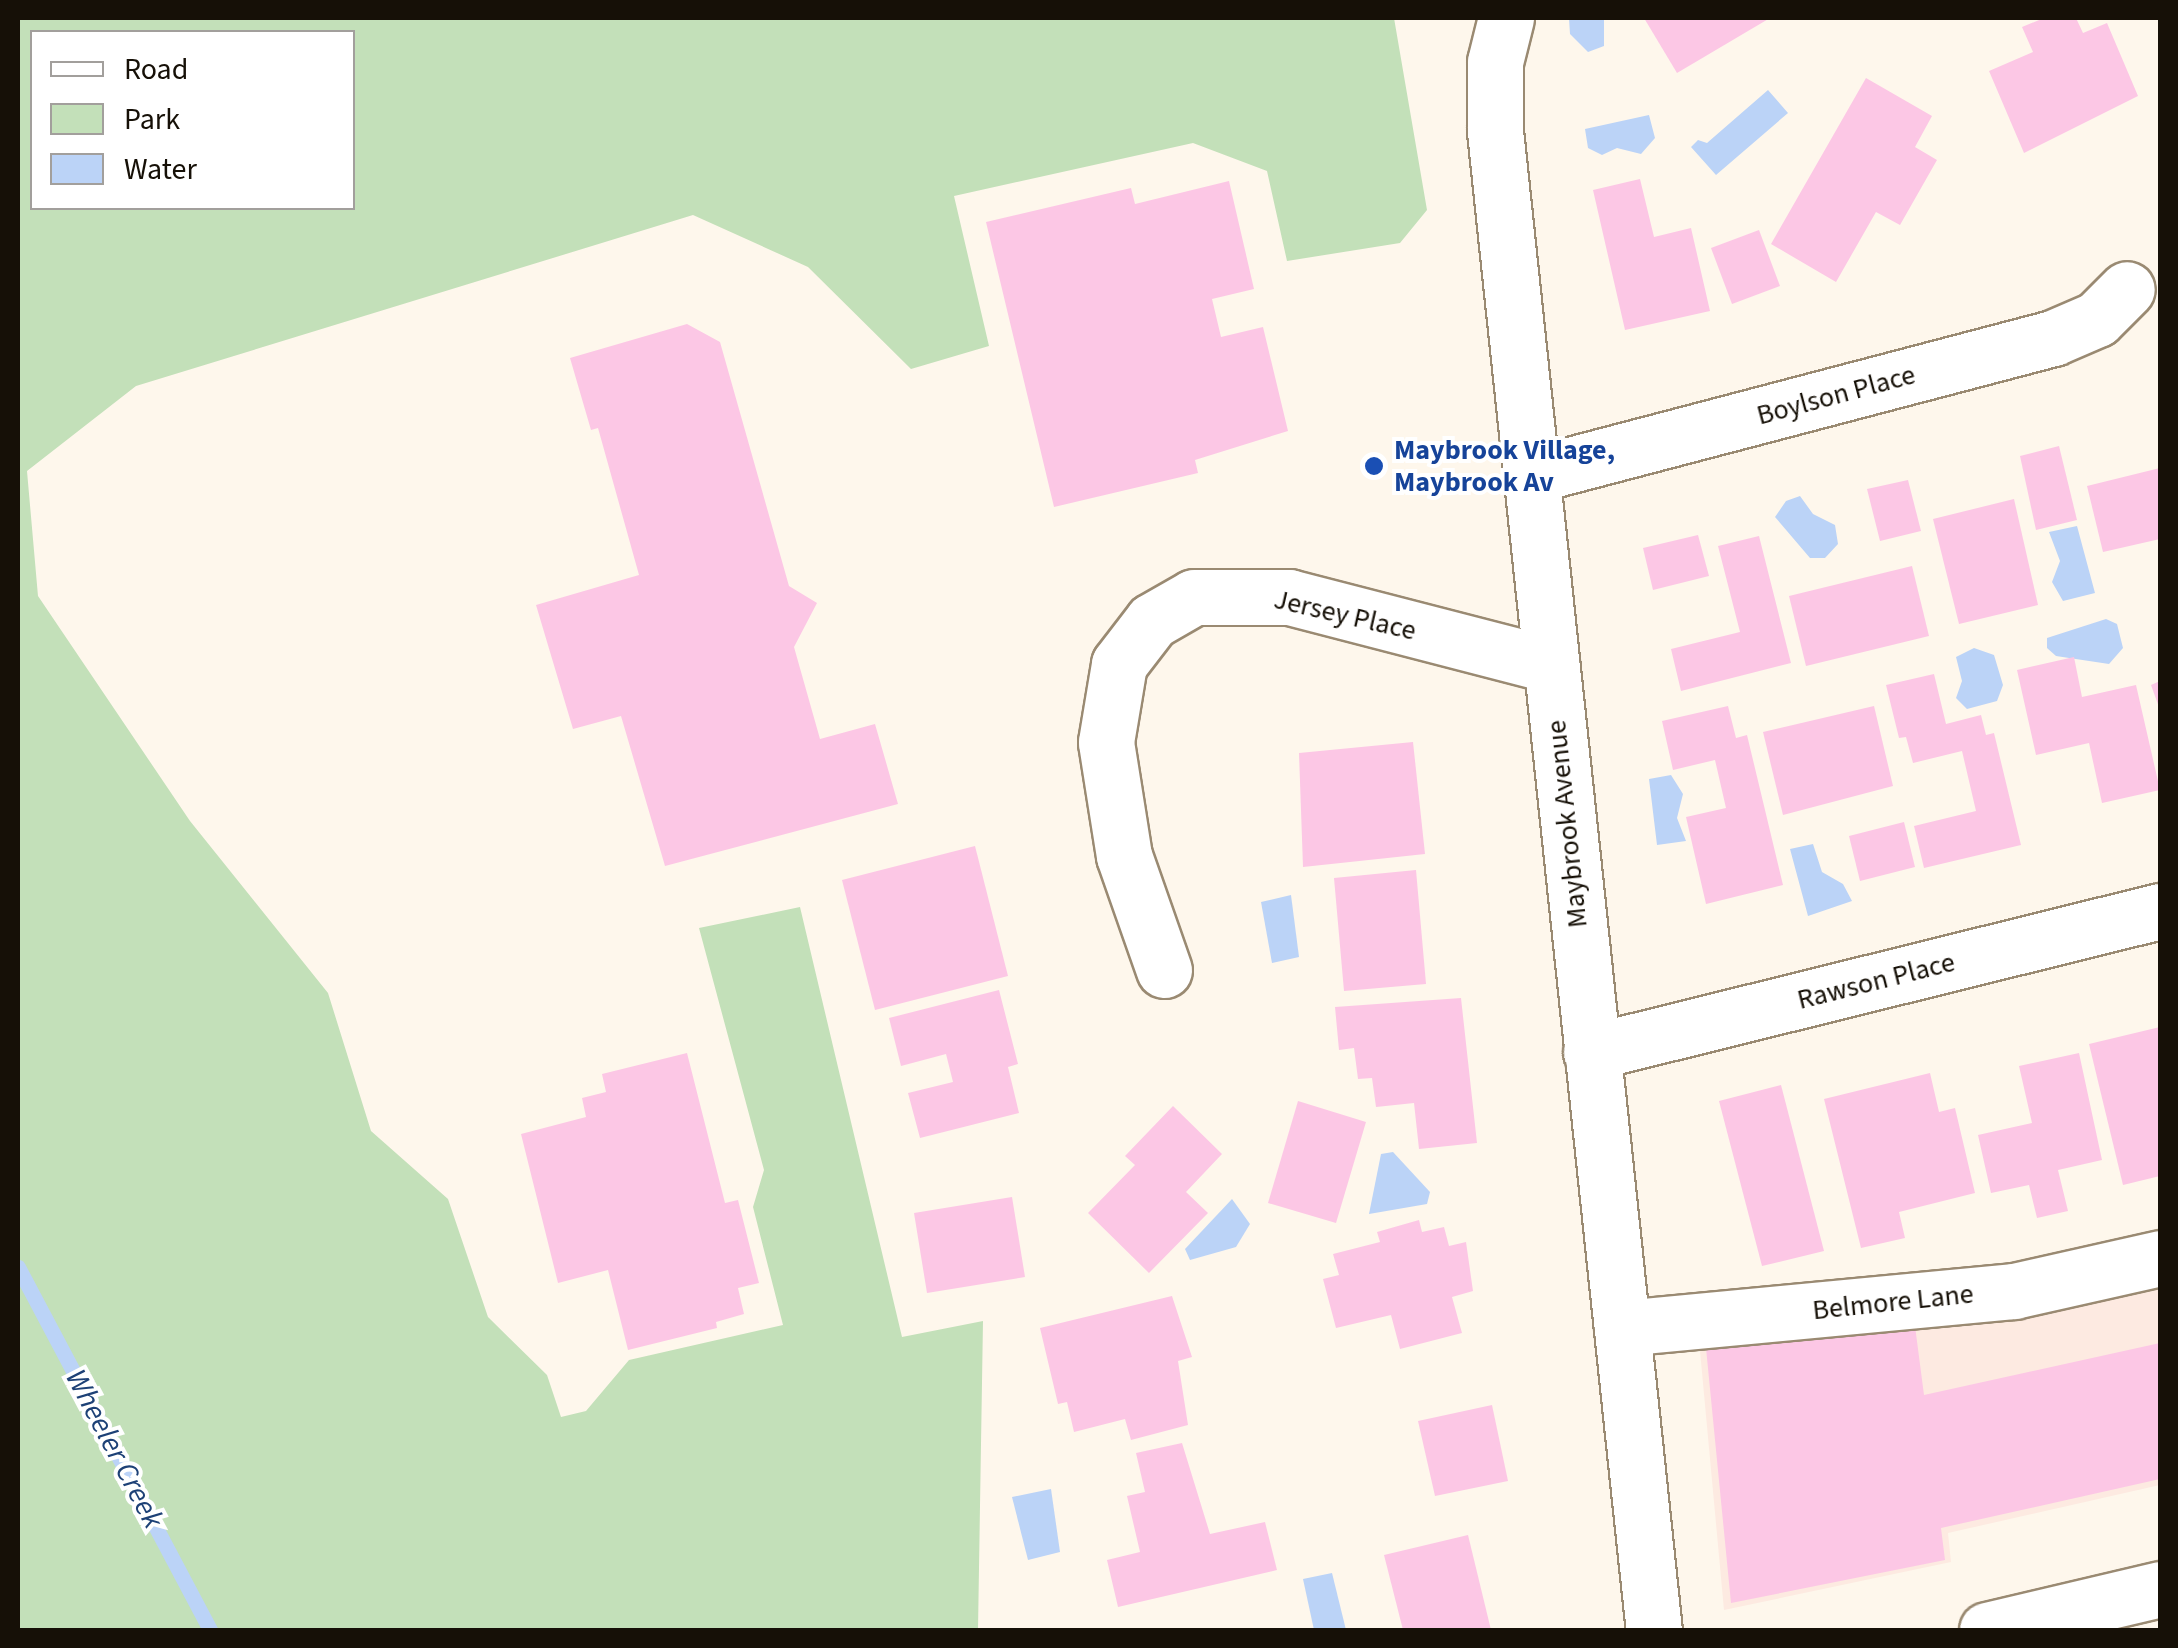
<!DOCTYPE html>
<style>
body{margin:0}
#map{position:relative;width:2178px;height:1648px;overflow:hidden;background:#fef7ec;font-family:"Source Sans 3",sans-serif}
div>[style]{position:absolute}
.commercial>*{inset:0;background:#fdeae1}
.green>*{inset:0;background:#c3e0b9}
.water>*{inset:0;background:#bbd3f7}
.stream>*{height:15px;margin:-7.5px;padding:0 7.5px;transform-origin:7.5px;border-radius:7.5px;background:#bbd3f7}
.building>*{inset:0;background:#fcc7e5}
.roads{filter:drop-shadow(2px 0 #9a8a72) drop-shadow(-2px 0 #9a8a72) drop-shadow(0 2px #9a8a72) drop-shadow(0 -2px #9a8a72)}
.minor>*{height:55px;margin:-27.5px;padding:0 27.5px;transform-origin:27.5px;border-radius:27.5px;background:#fff}
.dots>*{width:28px;height:28px;translate:-50% -50%;box-sizing:border-box;border:5px solid #fff;border-radius:50%}
span{translate:-50% -50%;white-space:nowrap;text-align:center;line-height:1.15;-webkit-text-stroke:8px #fff;paint-order:stroke}
.street-label{font-size:28px;color:#161007}
.transit-label{font-size:28px;color:#164399;font-weight:700}
.left{translate:0 -50%;text-align:left}
.water-label{font-size:30px;color:#1d4176;font-style:italic}
.frame{position:absolute;inset:0;border:20px solid #161007;pointer-events:none}
.legend{position:absolute;left:30px;top:30px;width:325px;height:180px;box-sizing:border-box;background:#fff;border:2px solid #a29f9c;margin:0;padding:12px 18px;list-style:none;font-size:30px;color:#161007}
.legend li{display:flex;align-items:center;gap:20px;height:50px}
.legend b{width:50px;border:2px solid #a29f9c}
</style>
<div id="map">
<div class="commercial">
<div style="clip-path:polygon(2160px 1277px,2160px 1485px,1948px 1533px,1951px 1562px,1724px 1610px,1699px 1340px)"></div>
</div>
<div class="green">
<div style="clip-path:polygon(evenodd,18px 18px,1394px 18px,1427px 210px,1400px 243px,1287px 261px,1267px 171px,1193px 143px,954px 196px,989px 346px,911px 369px,808px 267px,693px 215px,136px 386px,27px 471px,38px 596px,190px 821px,328px 993px,371px 1131px,448px 1199px,488px 1317px,547px 1375px,561px 1417px,586px 1411px,629px 1360px,783px 1325px,753px 1207px,764px 1170px,699px 928px,800px 907px,902px 1337px,983px 1321px,978px 1630px,18px 1630px,18px 18px,32px 32px,352px 32px,352px 208px,32px 208px,32px 32px)"></div>
</div>
<div class="water">
<div style="clip-path:polygon(1569px 18px,1604px 18px,1604px 46px,1588px 52px,1570px 34px)"></div>
<div style="clip-path:polygon(1768px 90px,1788px 113px,1716px 175px,1691px 147px,1698px 140px,1707px 143px)"></div>
<div style="clip-path:polygon(1649px 115px,1655px 138px,1641px 154px,1617px 148px,1602px 155px,1588px 148px,1585px 129px)"></div>
<div style="clip-path:polygon(1800px 496px,1813px 514px,1835px 525px,1838px 544px,1825px 558px,1810px 558px,1775px 517px,1786px 501px)"></div>
<div style="clip-path:polygon(2077px 526px,2095px 593px,2063px 601px,2052px 582px,2060px 561px,2049px 532px)"></div>
<div style="clip-path:polygon(2106px 619px,2117px 624px,2123px 648px,2109px 664px,2056px 656px,2047px 648px,2047px 638px)"></div>
<div style="clip-path:polygon(1974px 648px,1994px 655px,2003px 685px,1997px 701px,1967px 709px,1956px 698px,1962px 681px,1956px 657px)"></div>
<div style="clip-path:polygon(1671px 775px,1683px 794px,1677px 818px,1686px 841px,1657px 845px,1649px 779px)"></div>
<div style="clip-path:polygon(1813px 844px,1822px 872px,1843px 884px,1852px 901px,1808px 916px,1790px 849px)"></div>
<div style="clip-path:polygon(1291px 895px,1299px 957px,1272px 963px,1261px 902px)"></div>
<div style="clip-path:polygon(1393px 1152px,1430px 1192px,1427px 1204px,1369px 1214px,1381px 1154px)"></div>
<div style="clip-path:polygon(1232px 1199px,1250px 1224px,1236px 1247px,1190px 1260px,1185px 1249px)"></div>
<div style="clip-path:polygon(1051px 1489px,1060px 1552px,1028px 1560px,1012px 1497px)"></div>
<div style="clip-path:polygon(1332px 1573px,1346px 1630px,1314px 1630px,1303px 1579px)"></div>
</div>
<div class="stream">
<div style="left:18px;top:1267px;width:411px;rotate:62.1deg"></div>
</div>
<div class="building">
<div style="clip-path:polygon(1644px 18px,1770px 18px,1677px 73px)"></div>
<div style="clip-path:polygon(2044px 18px,2076px 18px,2083px 33px,2107px 23px,2138px 96px,2024px 153px,1989px 71px,2033px 52px,2022px 27px)"></div>
<div style="clip-path:polygon(1866px 78px,1932px 116px,1915px 147px,1937px 160px,1900px 225px,1876px 212px,1836px 282px,1771px 244px)"></div>
<div style="clip-path:polygon(1640px 179px,1654px 237px,1691px 228px,1710px 311px,1625px 330px,1593px 190px)"></div>
<div style="clip-path:polygon(1229px 181px,1254px 289px,1212px 299px,1221px 337px,1263px 327px,1288px 431px,1195px 460px,1198px 473px,1054px 507px,986px 222px,1131px 188px,1135px 204px)"></div>
<div style="clip-path:polygon(1759px 230px,1780px 286px,1732px 304px,1711px 248px)"></div>
<div style="clip-path:polygon(687px 324px,720px 342px,789px 586px,817px 603px,794px 647px,820px 739px,875px 724px,898px 804px,665px 866px,621px 716px,573px 729px,536px 605px,639px 575px,598px 428px,591px 430px,570px 358px)"></div>
<div style="clip-path:polygon(2059px 446px,2077px 520px,2036px 530px,2020px 456px)"></div>
<div style="clip-path:polygon(2160px 468px,2160px 539px,2103px 552px,2087px 486px)"></div>
<div style="clip-path:polygon(1908px 480px,1921px 531px,1880px 541px,1867px 489px)"></div>
<div style="clip-path:polygon(2014px 499px,2038px 605px,1959px 624px,1933px 519px)"></div>
<div style="clip-path:polygon(1698px 535px,1709px 576px,1653px 590px,1643px 548px)"></div>
<div style="clip-path:polygon(1759px 536px,1791px 663px,1681px 691px,1671px 649px,1740px 632px,1718px 546px)"></div>
<div style="clip-path:polygon(1912px 566px,1929px 636px,1806px 666px,1789px 596px)"></div>
<div style="clip-path:polygon(2074px 657px,2082px 697px,2136px 685px,2160px 790px,2102px 803px,2089px 743px,2036px 755px,2017px 670px)"></div>
<div style="clip-path:polygon(1934px 674px,1946px 724px,1981px 715px,1986px 735px,1994px 733px,2021px 845px,1924px 868px,1914px 826px,1976px 811px,1962px 751px,1913px 763px,1906px 737px,1899px 738px,1886px 685px)"></div>
<div style="clip-path:polygon(2160px 681px,2160px 710px,2151px 685px)"></div>
<div style="clip-path:polygon(1728px 706px,1736px 738px,1747px 735px,1783px 885px,1706px 904px,1686px 817px,1726px 808px,1715px 760px,1673px 770px,1662px 721px)"></div>
<div style="clip-path:polygon(1874px 706px,1893px 786px,1783px 815px,1763px 732px)"></div>
<div style="clip-path:polygon(1413px 742px,1425px 854px,1303px 867px,1299px 753px)"></div>
<div style="clip-path:polygon(1904px 822px,1915px 867px,1860px 881px,1849px 836px)"></div>
<div style="clip-path:polygon(975px 846px,1008px 976px,875px 1010px,842px 880px)"></div>
<div style="clip-path:polygon(1416px 870px,1426px 984px,1344px 991px,1334px 878px)"></div>
<div style="clip-path:polygon(999px 990px,1018px 1064px,1008px 1067px,1019px 1113px,920px 1138px,908px 1093px,953px 1082px,946px 1054px,901px 1066px,889px 1018px)"></div>
<div style="clip-path:polygon(1461px 998px,1477px 1143px,1419px 1149px,1414px 1103px,1376px 1107px,1372px 1078px,1358px 1079px,1354px 1048px,1339px 1050px,1335px 1007px)"></div>
<div style="clip-path:polygon(2160px 1027px,2160px 1176px,2123px 1185px,2089px 1044px)"></div>
<div style="clip-path:polygon(687px 1053px,725px 1203px,738px 1200px,759px 1283px,738px 1288px,744px 1314px,716px 1322px,717px 1328px,628px 1350px,608px 1270px,558px 1283px,521px 1134px,586px 1117px,582px 1098px,606px 1092px,602px 1074px)"></div>
<div style="clip-path:polygon(2079px 1053px,2102px 1160px,2058px 1170px,2068px 1211px,2037px 1218px,2029px 1185px,1991px 1193px,1978px 1135px,2032px 1123px,2019px 1066px)"></div>
<div style="clip-path:polygon(1930px 1073px,1939px 1112px,1955px 1108px,1975px 1193px,1899px 1212px,1905px 1238px,1861px 1248px,1824px 1099px)"></div>
<div style="clip-path:polygon(1781px 1085px,1824px 1251px,1762px 1266px,1719px 1101px)"></div>
<div style="clip-path:polygon(1298px 1101px,1366px 1122px,1336px 1223px,1268px 1203px)"></div>
<div style="clip-path:polygon(1173px 1106px,1222px 1154px,1186px 1192px,1208px 1213px,1149px 1273px,1088px 1213px,1135px 1165px,1125px 1156px)"></div>
<div style="clip-path:polygon(1012px 1197px,1025px 1277px,927px 1293px,914px 1213px)"></div>
<div style="clip-path:polygon(1419px 1220px,1422px 1232px,1444px 1227px,1449px 1246px,1466px 1242px,1473px 1291px,1452px 1297px,1462px 1333px,1400px 1349px,1391px 1315px,1336px 1328px,1323px 1279px,1339px 1275px,1333px 1254px,1380px 1242px,1377px 1232px)"></div>
<div style="clip-path:polygon(1172px 1296px,1192px 1357px,1178px 1361px,1188px 1425px,1131px 1440px,1125px 1419px,1074px 1432px,1067px 1402px,1058px 1404px,1040px 1328px)"></div>
<div style="clip-path:polygon(1915px 1326px,1924px 1395px,2160px 1343px,2160px 1479px,1941px 1528px,1945px 1560px,1731px 1603px,1706px 1348px)"></div>
<div style="clip-path:polygon(1492px 1405px,1508px 1481px,1435px 1496px,1418px 1421px)"></div>
<div style="clip-path:polygon(1182px 1443px,1210px 1534px,1265px 1522px,1277px 1570px,1118px 1607px,1107px 1560px,1140px 1552px,1127px 1496px,1145px 1492px,1136px 1453px)"></div>
<div style="clip-path:polygon(1468px 1535px,1491px 1630px,1403px 1630px,1384px 1555px)"></div>
</div>
<div class="roads">
<div class="minor">
<div style="left:1506px;top:18px;width:45px;rotate:104deg"></div>
<div style="left:1495px;top:62px;width:69px;rotate:90deg"></div>
<div style="left:1495px;top:131px;width:1507px;rotate:83.95deg"></div>
<div style="left:1532px;top:475px;width:539px;rotate:-14.73deg"></div>
<div style="left:2053px;top:338px;width:48px;rotate:-23.4deg"></div>
<div style="left:2097px;top:319px;width:42px;rotate:-45deg"></div>
<div style="left:1164px;top:970px;width:121px;rotate:-109.3deg"></div>
<div style="left:1124px;top:856px;width:115px;rotate:-99deg"></div>
<div style="left:1106px;top:742px;width:79px;rotate:-80.5deg"></div>
<div style="left:1119px;top:664px;width:54px;rotate:-52.5deg"></div>
<div style="left:1152px;top:621px;width:48px;rotate:-29.7deg"></div>
<div style="left:1194px;top:597px;width:95px"></div>
<div style="left:1289px;top:597px;width:271px;rotate:14.5deg"></div>
<div style="left:1591px;top:1052px;width:586px;rotate:-13.92deg"></div>
<div style="left:1622px;top:1328px;width:394px;rotate:-5.4deg"></div>
<div style="left:2014px;top:1291px;width:150px;rotate:-12.7deg"></div>
<div style="left:1987px;top:1630px;width:178px;rotate:-13.3deg"></div>
</div>
</div>
<div class="dots">
<div style="left:1374px;top:466px;background:#1a4fb4"></div>
</div>
<div class="street-label">
<span style="left:1836px;top:395px;rotate:-15deg">Boylson Place</span>
<span style="left:1345px;top:615px;rotate:13deg">Jersey Place</span>
<span style="left:1567px;top:824px;rotate:-96deg">Maybrook Avenue</span>
<span style="left:1876px;top:981px;rotate:-14deg">Rawson Place</span>
<span style="left:1893px;top:1302px;rotate:-6deg">Belmore Lane</span>
</div>
<div class="transit-label">
<span class="left" style="left:1394px;top:466px">Maybrook Village,<br>Maybrook Av</span>
</div>
<div class="water-label">
<span style="left:114px;top:1449px;rotate:62deg">Wheeler Creek</span>
</div>
<div class="frame"></div>
<ul class="legend">
<li><b style="height:12px;background:#fff"></b>Road</li>
<li><b style="height:28px;background:#c3e0b9"></b>Park</li>
<li><b style="height:28px;background:#bbd3f7"></b>Water</li>
</ul>
</div>
